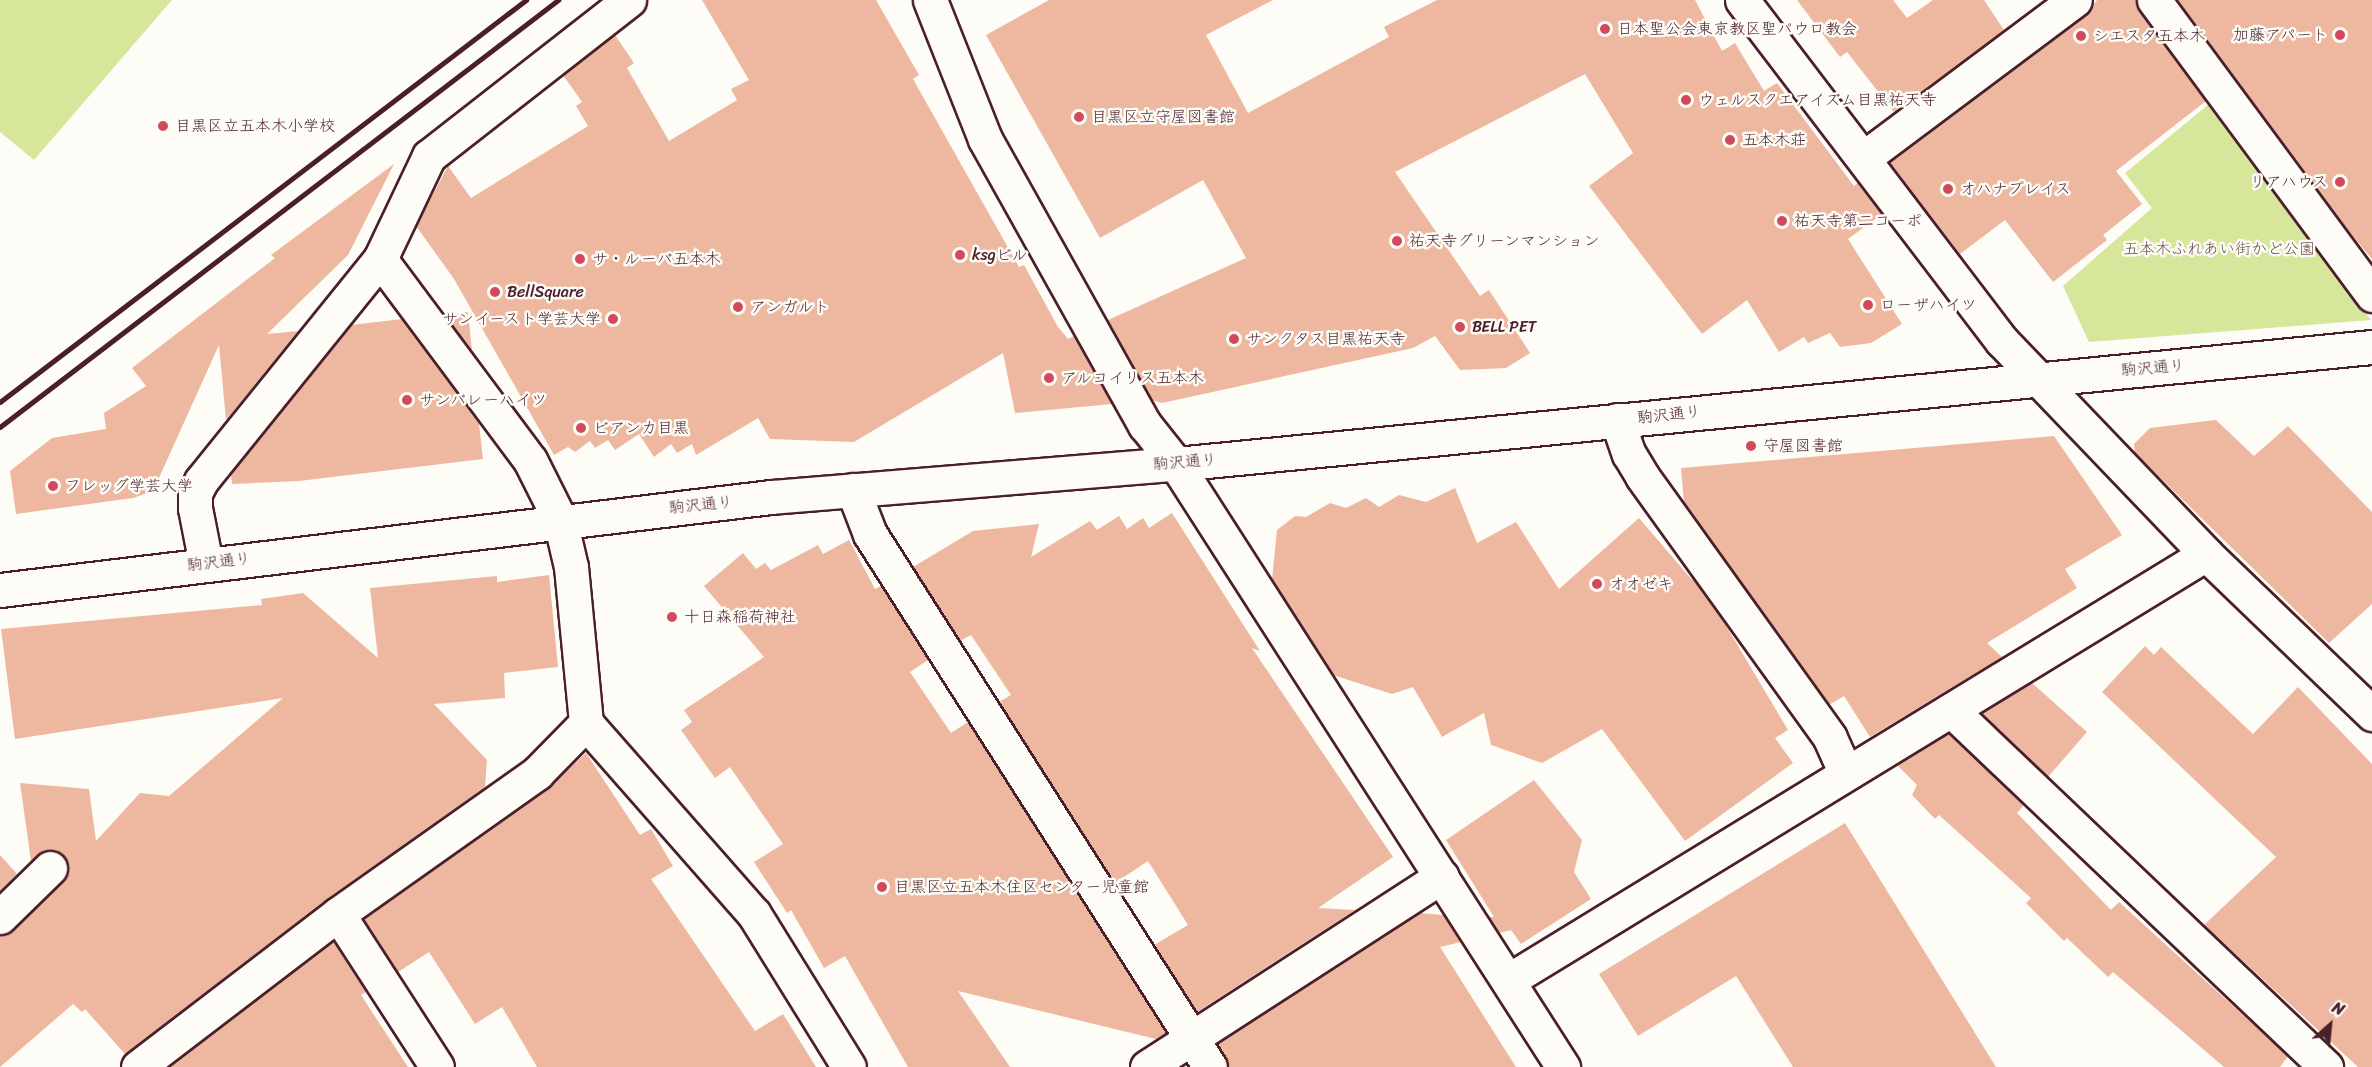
<!DOCTYPE html>
<meta charset="utf-8">
<style>
body{margin:0}
#map{position:relative;width:2372px;height:1067px;overflow:hidden;background:#fdfcf7;font-family:Sriracha,"Klee One",sans-serif}
div>[style]{position:absolute}
.green>*{inset:0;background:#d6e79b}
.building>*{inset:0;background:#edb89f}
.roads{filter:drop-shadow(2px 0 #4a1f2b) drop-shadow(-2px 0 #4a1f2b) drop-shadow(0 2px #4a1f2b) drop-shadow(0 -2px #4a1f2b)}
.street>*{height:33px;margin:-16.5px;padding:0 16.5px;transform-origin:16.5px;border-radius:16.5px;background:#fdfcf7}
.secondary>*{height:33px;margin:-16.5px;padding:0 16.5px;transform-origin:16.5px;border-radius:16.5px;background:#fdfcf7}
.rail>*{height:4.5px;margin:-2.25px;padding:0 2.25px;transform-origin:2.25px;border-radius:2.25px;background:#4a1f2b}
.dots>*{width:16px;height:16px;translate:-50% -50%;box-sizing:border-box;border:3px solid #fdfcf7;border-radius:50%}
span{translate:-50% -50%;white-space:nowrap;text-align:center;line-height:1.15;-webkit-text-stroke:5px #fdfcf7;paint-order:stroke}
.poi-label{font-size:16px;color:#4a1f2b}
.left{translate:0 -50%;text-align:left}
.right{translate:-100% -50%;text-align:right}
.park-label{font-size:16px;color:#6d5147}
.street-label{font-size:16px;color:#4a1f2b}
.north{position:absolute;left:2300px;top:995px;width:60px;height:60px;-webkit-text-stroke:4px #fdfcf7;paint-order:stroke;rotate:27deg;font-size:16px;font-weight:700;line-height:24px;text-align:center;color:#4a1f2b}
.north::after{content:'';display:block;margin:auto;width:21px;height:27px;background:#4a1f2b;clip-path:polygon(50% 0,100% 100%,50% 72%,0 100%)}
</style>
<div id="map">
<div class="green">
<div style="clip-path:polygon(0 0,172px 0,34px 160px,0 132px)"></div>
<div style="clip-path:polygon(2209px 104px,2371px 320px,2089px 342px,2063px 286px,2152px 208px,2125px 173px)"></div>
</div>
<div class="building">
<div style="clip-path:polygon(702px 0,876px 0,919px 75px,913px 79px,1019px 267px,1024px 265px,1058px 327px,1068px 339px,1074px 336px,1112px 404px,1015px 413px,1003px 353px,854px 442px,770px 439px,758px 418px,696px 455px,692px 444px,677px 453px,671px 444px,654px 457px,639px 434px,615px 450px,608px 440px,595px 448px,590px 441px,575px 452px,568px 447px,554px 455px,454px 279px,416px 226px,448px 166px,471px 198px,588px 126px,576px 106px,582px 102px,563px 75px,615px 35px,634px 63px,627px 68px,669px 141px,737px 100px,731px 89px,749px 80px)"></div>
<div style="clip-path:polygon(1049px 0,1273px 0,1206px 35px,1248px 113px,1389px 37px,1384px 27px,1437px 0,1695px 0,1722px 51px,1735px 43px,1764px 91px,1777px 83px,1854px 186px,1858px 183px,1882px 214px,1848px 239px,1902px 324px,1871px 343px,1840px 347px,1830px 333px,1808px 343px,1804px 337px,1779px 352px,1747px 300px,1702px 334px,1589px 186px,1633px 153px,1585px 74px,1395px 172px,1480px 296px,1489px 290px,1530px 353px,1506px 368px,1460px 370px,1435px 336px,1413px 348px,1162px 403px,1152px 400px,1108px 320px,1246px 258px,1203px 180px,1100px 238px,986px 35px)"></div>
<div style="clip-path:polygon(1797px 0,1893px 0,1907px 18px,1933px 0,1984px 0,2004px 30px,1894px 112px,1847px 52px,1840px 57px)"></div>
<div style="clip-path:polygon(2097px 0,2136px 0,2139px 11px,2206px 101px,2116px 171px,2142px 204px,2103px 235px,2107px 240px,2053px 282px,2005px 220px,1960px 254px,1889px 162px,2086px 15px)"></div>
<div style="clip-path:polygon(2177px 0,2372px 0,2372px 259px,2342px 223px)"></div>
<div style="clip-path:polygon(394px 164px,348px 255px,267px 334px,298px 331px,226px 420px,219px 345px,153px 491px,133px 498px,16px 514px,10px 471px,52px 438px,106px 429px,104px 413px,146px 386px,132px 368px,275px 258px,271px 255px)"></div>
<div style="clip-path:polygon(468px 312px,472px 351px,445px 315px)"></div>
<div style="clip-path:polygon(402px 319px,479px 424px,483px 459px,299px 481px,232px 484px,231px 474px,351px 325px)"></div>
<div style="clip-path:polygon(2216px 420px,2254px 456px,2288px 426px,2372px 512px,2372px 604px,2329px 643px,2135px 453px,2134px 444px,2150px 428px)"></div>
<div style="clip-path:polygon(2054px 436px,2122px 535px,2065px 569px,2077px 588px,1987px 643px,2002px 657px,1870px 737px,1844px 696px,1829px 705px,1684px 503px,1681px 468px)"></div>
<div style="clip-path:polygon(1455px 488px,1477px 543px,1516px 522px,1559px 589px,1639px 518px,1693px 581px,1692px 578px,1725px 624px,1788px 730px,1775px 738px,1793px 763px,1685px 841px,1602px 729px,1542px 763px,1491px 745px,1484px 713px,1442px 737px,1413px 687px,1392px 694px,1333px 675px,1272px 579px,1277px 530px,1295px 516px,1306px 517px,1330px 503px,1346px 508px,1366px 498px,1379px 507px,1399px 495px,1426px 502px)"></div>
<div style="clip-path:polygon(1172px 513px,1260px 651px,1252px 648px,1393px 857px,1318px 908px,1355px 910px,1197px 1012px,1154px 945px,1188px 925px,1148px 861px,1115px 883px,999px 702px,1011px 695px,971px 635px,960px 641px,913px 567px,973px 531px,1039px 524px,1031px 557px,1090px 521px,1097px 530px,1119px 516px,1127px 529px,1143px 518px,1149px 528px)"></div>
<div style="clip-path:polygon(849px 540px,875px 589px,881px 586px,928px 660px,910px 672px,951px 733px,968px 722px,1166px 1033px,1156px 1039px,958px 991px,1010px 1067px,908px 1067px,845px 956px,824px 968px,791px 910px,787px 913px,754px 862px,783px 844px,730px 767px,715px 778px,681px 730px,692px 722px,684px 710px,764px 657px,704px 586px,743px 553px,756px 569px,765px 563px,771px 570px,818px 545px,823px 554px)"></div>
<div style="clip-path:polygon(549px 575px,558px 667px,504px 673px,505px 698px,434px 704px,487px 760px,485px 787px,327px 899px,125px 1054px,85px 1009px,82px 1012px,73px 1004px,0 1067px,0 935px,13px 930px,68px 872px,64px 855px,56px 850px,45px 850px,31px 861px,20px 783px,89px 789px,96px 841px,140px 793px,169px 796px,283px 698px,15px 739px,1px 629px,262px 605px,261px 599px,303px 593px,378px 658px,370px 588px,497px 576px,497px 582px)"></div>
<div style="clip-path:polygon(2145px 646px,2154px 655px,2161px 647px,2253px 734px,2298px 687px,2372px 764px,2372px 1067px,2358px 1067px,2204px 925px,2276px 857px,2102px 692px)"></div>
<div style="clip-path:polygon(2032px 683px,2087px 732px,2048px 777px,1982px 713px)"></div>
<div style="clip-path:polygon(1948px 733px,2024px 805px,2017px 813px,2111px 910px,2119px 902px,2288px 1056px,2280px 1067px,2224px 1067px,2113px 972px,2108px 977px,2067px 938px,2064px 941px,2026px 903px,2031px 898px,1939px 815px,1935px 819px,1912px 795px,1917px 785px,1897px 765px)"></div>
<div style="clip-path:polygon(586px 753px,640px 835px,651px 829px,673px 866px,651px 879px,755px 1031px,783px 1014px,816px 1067px,537px 1067px,502px 1007px,475px 1024px,429px 952px,398px 972px,364px 919px,548px 788px)"></div>
<div style="clip-path:polygon(1534px 780px,1582px 840px,1574px 872px,1591px 899px,1521px 944px,1511px 930px,1499px 933px,1489px 917px,1494px 917px,1446px 840px)"></div>
<div style="clip-path:polygon(1845px 823px,1996px 1067px,1793px 1067px,1736px 976px,1638px 1036px,1599px 974px)"></div>
<div style="clip-path:polygon(0 855px,17px 874px,0 891px)"></div>
<div style="clip-path:polygon(1419px 913px,1443px 915px,1461px 942px,1440px 947px,1516px 1067px,1229px 1067px,1217px 1044px)"></div>
<div style="clip-path:polygon(333px 941px,366px 992px,361px 995px,408px 1067px,169px 1067px)"></div>
</div>
<div class="roads">
<div class="street">
<div style="left:629px;top:0;width:254px;rotate:142deg"></div>
<div style="left:429px;top:156px;width:114px;rotate:115.4deg"></div>
<div style="left:380px;top:259px;width:251px;rotate:53.3deg"></div>
<div style="left:530px;top:460px;width:67px;rotate:63.4deg"></div>
<div style="left:560px;top:520px;width:48px;rotate:76.8deg"></div>
<div style="left:571px;top:567px;width:157px;rotate:84.5deg"></div>
<div style="left:586px;top:723px;width:254px;rotate:48.7deg"></div>
<div style="left:754px;top:914px;width:180px;rotate:58.2deg"></div>
<div style="left:930px;top:0;width:149px;rotate:68.4deg"></div>
<div style="left:985px;top:139px;width:328px;rotate:60.8deg"></div>
<div style="left:1145px;top:425px;width:50px;rotate:51.5deg"></div>
<div style="left:1742px;top:0;width:429px;rotate:52.7deg"></div>
<div style="left:2002px;top:341px;width:295px;rotate:46.2deg"></div>
<div style="left:2206px;top:554px;width:231px;rotate:43.9deg"></div>
<div style="left:2154px;top:0;width:367px;rotate:53.5deg"></div>
<div style="left:1865px;top:157px;width:262px;rotate:-36.8deg"></div>
<div style="left:1617px;top:420px;width:36px;rotate:71deg"></div>
<div style="left:1629px;top:454px;width:26px;rotate:59deg"></div>
<div style="left:1642px;top:476px;width:322px;rotate:54.3deg"></div>
<div style="left:1830px;top:738px;width:37px;rotate:66deg"></div>
<div style="left:853px;top:490px;width:47px;rotate:68.9deg"></div>
<div style="left:870px;top:534px;width:632px;rotate:57.47deg"></div>
<div style="left:206px;top:564px;width:57px;rotate:-101.1deg"></div>
<div style="left:195px;top:508px;width:15px;rotate:-90deg"></div>
<div style="left:195px;top:493px;width:13px;rotate:-63deg"></div>
<div style="left:201px;top:481px;width:285px;rotate:-51.1deg"></div>
<div style="left:1951px;top:710px;width:518px;rotate:43.59deg"></div>
<div style="left:338px;top:914px;width:182px;rotate:57.1deg"></div>
<div style="left:0;top:917px;width:70px;rotate:-44.4deg"></div>
<div style="left:1509px;top:980px;width:817px;rotate:-31.43deg"></div>
<div style="left:138px;top:1067px;width:252px;rotate:-37.4deg"></div>
<div style="left:338px;top:914px;width:244px;rotate:-35.3deg"></div>
<div style="left:537px;top:773px;width:70px;rotate:-45.6deg"></div>
<div style="left:1147px;top:1067px;width:351px;rotate:-32.9deg"></div>
</div>
<div class="secondary">
<div style="left:1176px;top:464px;width:717px;rotate:57.31deg"></div>
<div style="left:0;top:590px;width:777px;rotate:-6.88deg"></div>
<div style="left:771px;top:497px;width:406px;rotate:-4.7deg"></div>
<div style="left:1176px;top:464px;width:1202px;rotate:-5.59deg"></div>
</div>
</div>
<div class="rail">
<div style="left:0;top:402px;width:662px;rotate:-37.39deg"></div>
<div style="left:0;top:427px;width:703px;rotate:-37.42deg"></div>
</div>
<div class="dots">
<div style="left:1605px;top:29px;background:#d1495b"></div>
<div style="left:2340px;top:35px;background:#d1495b"></div>
<div style="left:2081px;top:36px;background:#d1495b"></div>
<div style="left:1686px;top:100px;background:#d1495b"></div>
<div style="left:1079px;top:117px;background:#d1495b"></div>
<div style="left:163px;top:126px;background:#d1495b"></div>
<div style="left:1730px;top:140px;background:#d1495b"></div>
<div style="left:2340px;top:182px;background:#d1495b"></div>
<div style="left:1948px;top:189px;background:#d1495b"></div>
<div style="left:1782px;top:221px;background:#d1495b"></div>
<div style="left:1397px;top:241px;background:#d1495b"></div>
<div style="left:960px;top:255px;background:#d1495b"></div>
<div style="left:580px;top:259px;background:#d1495b"></div>
<div style="left:495px;top:292px;background:#d1495b"></div>
<div style="left:1868px;top:305px;background:#d1495b"></div>
<div style="left:738px;top:307px;background:#d1495b"></div>
<div style="left:613px;top:319px;background:#d1495b"></div>
<div style="left:1460px;top:327px;background:#d1495b"></div>
<div style="left:1234px;top:339px;background:#d1495b"></div>
<div style="left:1049px;top:378px;background:#d1495b"></div>
<div style="left:407px;top:400px;background:#d1495b"></div>
<div style="left:581px;top:428px;background:#d1495b"></div>
<div style="left:1751px;top:446px;background:#d1495b"></div>
<div style="left:53px;top:486px;background:#d1495b"></div>
<div style="left:1597px;top:584px;background:#d1495b"></div>
<div style="left:672px;top:617px;background:#d1495b"></div>
<div style="left:882px;top:887px;background:#d1495b"></div>
</div>
<div class="poi-label">
<span class="left" style="left:1617px;top:29px">日本聖公会東京教区聖パウロ教会</span>
<span class="right" style="left:2328px;top:35px">加藤アパート</span>
<span class="left" style="left:2093px;top:36px">シエスタ五本木</span>
<span class="left" style="left:1698px;top:100px">ウェルスクエアイズム目黒祐天寺</span>
<span class="left" style="left:1091px;top:117px">目黒区立守屋図書館</span>
<span class="left" style="left:175px;top:126px">目黒区立五本木小学校</span>
<span class="left" style="left:1742px;top:140px">五本木荘</span>
<span class="right" style="left:2328px;top:182px">リアハウス</span>
<span class="left" style="left:1960px;top:189px">オハナプレイス</span>
<span class="left" style="left:1794px;top:221px">祐天寺第二コーポ</span>
<span class="left" style="left:1409px;top:241px">祐天寺グリーンマンション</span>
<span class="left" style="left:972px;top:255px">ksgビル</span>
<span class="left" style="left:592px;top:259px">サ・ルーバ五本木</span>
<span class="left" style="left:507px;top:292px">BellSquare</span>
<span class="left" style="left:1880px;top:305px">ローザハイツ</span>
<span class="left" style="left:750px;top:307px">アンガルト</span>
<span class="right" style="left:601px;top:319px">サンイースト学芸大学</span>
<span class="left" style="left:1472px;top:327px">BELL PET</span>
<span class="left" style="left:1246px;top:339px">サンクタス目黒祐天寺</span>
<span class="left" style="left:1061px;top:378px">アルコイリス五本木</span>
<span class="left" style="left:419px;top:400px">サンバレーハイツ</span>
<span class="left" style="left:593px;top:428px">ビアンカ目黒</span>
<span class="left" style="left:1763px;top:446px">守屋図書館</span>
<span class="left" style="left:65px;top:486px">フレッグ学芸大学</span>
<span class="left" style="left:1609px;top:584px">オオゼキ</span>
<span class="left" style="left:684px;top:617px">十日森稲荷神社</span>
<span class="left" style="left:894px;top:887px">目黒区立五本木住区センター児童館</span>
</div>
<div class="park-label">
<span style="left:2219px;top:249px">五本木ふれあい街かど公園</span>
</div>
<div class="street-label">
<span style="left:2153px;top:368px;rotate:-5deg">駒沢通り</span>
<span style="left:1669px;top:415px;rotate:-6deg">駒沢通り</span>
<span style="left:1185px;top:462px;rotate:-5deg">駒沢通り</span>
<span style="left:701px;top:505px;rotate:-6deg">駒沢通り</span>
<span style="left:219px;top:562px;rotate:-7deg">駒沢通り</span>
</div>
<div class="north">N</div>
</div>
